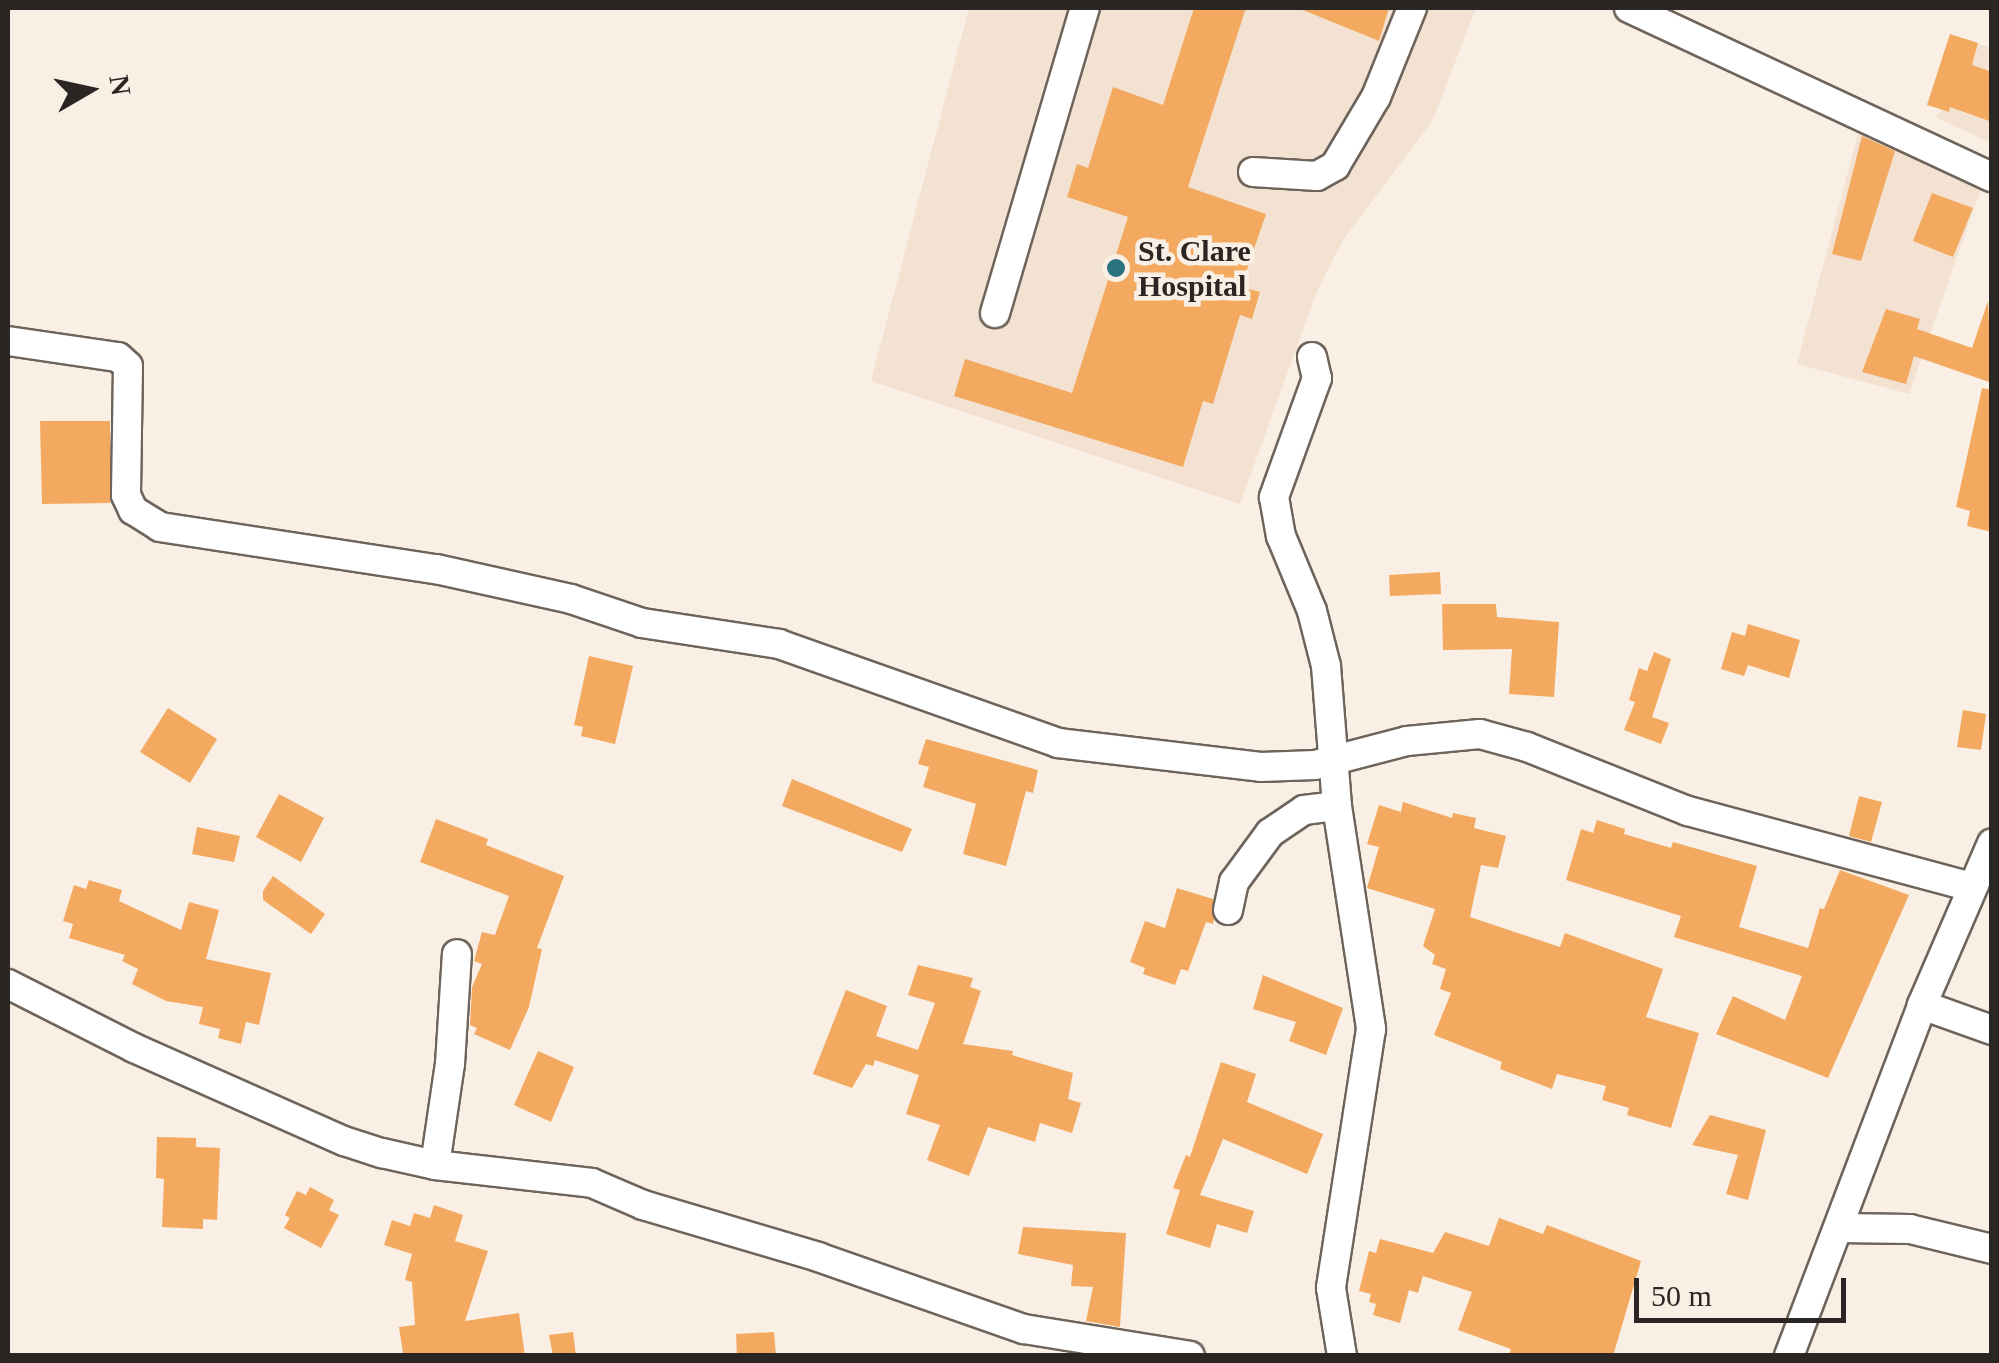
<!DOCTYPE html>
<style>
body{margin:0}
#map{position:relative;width:1999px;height:1363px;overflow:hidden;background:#faefe4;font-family:Georgia,serif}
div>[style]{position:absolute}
.built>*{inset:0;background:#f3e2d2}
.building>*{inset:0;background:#f3aa60}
.roads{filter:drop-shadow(2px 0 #6e645b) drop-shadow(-2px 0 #6e645b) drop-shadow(0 2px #6e645b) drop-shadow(0 -2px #6e645b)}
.minor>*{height:28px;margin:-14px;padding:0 14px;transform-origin:14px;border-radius:14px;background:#fff}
.dots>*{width:28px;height:28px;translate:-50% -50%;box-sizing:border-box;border:5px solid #faefe4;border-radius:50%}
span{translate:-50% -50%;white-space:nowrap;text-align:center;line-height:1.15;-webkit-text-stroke:9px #faefe4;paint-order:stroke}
.poi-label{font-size:30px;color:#2b2623;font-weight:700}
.left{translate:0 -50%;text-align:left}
.frame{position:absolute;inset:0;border:10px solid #2b2623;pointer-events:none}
.north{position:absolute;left:40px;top:40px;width:100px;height:100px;-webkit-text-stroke:8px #faefe4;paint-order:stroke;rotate:81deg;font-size:28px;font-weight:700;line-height:40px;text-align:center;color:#2b2623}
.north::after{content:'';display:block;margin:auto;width:35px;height:45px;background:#2b2623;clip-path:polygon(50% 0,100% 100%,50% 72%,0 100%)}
.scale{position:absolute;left:1634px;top:1278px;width:212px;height:45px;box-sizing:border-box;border:5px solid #2b2623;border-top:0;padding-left:12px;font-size:30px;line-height:35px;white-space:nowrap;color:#2b2623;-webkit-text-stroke:8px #faefe4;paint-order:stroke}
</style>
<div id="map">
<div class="built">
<div style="clip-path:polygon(969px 8px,1476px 8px,1432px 122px,1342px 242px,1316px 294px,1240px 504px,871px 381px)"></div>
<div style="clip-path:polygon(1950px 34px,1991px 48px,1991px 143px,1935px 117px,1943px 109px,1927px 105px)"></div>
<div style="clip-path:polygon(1860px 126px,1982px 186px,1909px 394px,1797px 364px)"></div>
</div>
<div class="building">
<div style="clip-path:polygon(1194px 8px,1246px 8px,1188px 187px,1266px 214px,1241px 287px,1260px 292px,1252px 319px,1240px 315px,1213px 404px,1203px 401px,1183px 467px,954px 396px,965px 359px,1072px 393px,1128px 217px,1067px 197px,1077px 164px,1088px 168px,1113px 87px,1163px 105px)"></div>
<div style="clip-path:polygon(1298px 8px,1389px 8px,1379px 41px)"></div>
<div style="clip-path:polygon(1950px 34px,1978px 43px,1972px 65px,1992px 72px,1992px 122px,1950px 107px,1949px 112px,1927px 105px)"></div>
<div style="clip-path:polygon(1862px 136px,1895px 151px,1861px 261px,1832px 254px)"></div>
<div style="clip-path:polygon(1932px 193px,1973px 208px,1953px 257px,1913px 241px)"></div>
<div style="clip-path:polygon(1988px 301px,1992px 383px,1914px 356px,1906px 384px,1862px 372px,1886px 309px,1920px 319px,1917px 329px,1972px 348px)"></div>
<div style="clip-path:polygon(1982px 388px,1992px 390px,1992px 532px,1967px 526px,1970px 511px,1956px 507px)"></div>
<div style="clip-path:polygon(40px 421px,110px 421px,110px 503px,42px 504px)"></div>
<div style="clip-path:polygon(1440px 572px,1441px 594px,1390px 596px,1389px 575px)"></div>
<div style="clip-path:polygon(1442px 604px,1496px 604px,1497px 617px,1559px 622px,1554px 697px,1509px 694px,1512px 649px,1443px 650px)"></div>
<div style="clip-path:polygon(1748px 624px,1800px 640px,1789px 678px,1748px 665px,1744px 676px,1721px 669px,1732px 632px,1745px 636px)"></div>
<div style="clip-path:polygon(1654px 652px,1671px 659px,1652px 717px,1669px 723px,1661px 744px,1624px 730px,1635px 702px,1629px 700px,1639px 668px,1647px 671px)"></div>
<div style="clip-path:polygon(589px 656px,633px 666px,615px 744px,581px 736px,583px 727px,574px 725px)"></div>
<div style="clip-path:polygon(168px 708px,217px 739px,190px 783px,140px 752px)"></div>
<div style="clip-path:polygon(1963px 710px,1986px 714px,1981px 750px,1957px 747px)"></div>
<div style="clip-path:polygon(926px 739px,1038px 770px,1033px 793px,1026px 791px,1006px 866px,963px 854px,976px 804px,923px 787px,929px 767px,918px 764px)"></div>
<div style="clip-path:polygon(792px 779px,912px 829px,902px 852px,782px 806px)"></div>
<div style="clip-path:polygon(279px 794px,324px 818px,301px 862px,256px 837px)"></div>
<div style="clip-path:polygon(1859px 796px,1882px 802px,1871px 842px,1849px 836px)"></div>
<div style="clip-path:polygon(1403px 802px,1452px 818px,1453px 813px,1476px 818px,1474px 828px,1506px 836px,1498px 868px,1481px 865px,1470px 917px,1560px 947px,1565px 933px,1663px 969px,1646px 1017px,1699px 1033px,1671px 1128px,1627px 1115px,1629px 1108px,1602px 1100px,1606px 1086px,1557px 1074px,1552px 1089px,1500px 1069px,1502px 1062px,1434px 1035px,1451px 993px,1440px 989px,1446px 969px,1432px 964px,1435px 955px,1423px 946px,1435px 909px,1367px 888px,1379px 847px,1367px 844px,1379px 805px,1401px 812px)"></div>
<div style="clip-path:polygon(436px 819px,488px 839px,486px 845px,564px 876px,537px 948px,542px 949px,529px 1007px,510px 1050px,474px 1034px,477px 1028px,470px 1025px,472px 987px,482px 964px,474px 961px,482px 932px,495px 935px,509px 896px,420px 862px)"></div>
<div style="clip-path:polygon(1597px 820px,1625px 829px,1624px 834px,1671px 848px,1673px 842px,1757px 866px,1739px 927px,1808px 948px,1820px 908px,1824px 909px,1840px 870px,1909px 895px,1828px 1078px,1716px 1034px,1733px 996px,1785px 1020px,1802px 976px,1674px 937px,1681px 916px,1566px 880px,1581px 829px,1593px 833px)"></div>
<div style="clip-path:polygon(197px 827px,240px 836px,234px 862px,192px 854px)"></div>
<div style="clip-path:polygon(273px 876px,325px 914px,311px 934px,263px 900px,263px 891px)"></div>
<div style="clip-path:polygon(89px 880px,122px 890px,119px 901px,181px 930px,189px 902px,219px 910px,206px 959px,271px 973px,259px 1025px,246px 1022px,241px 1044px,218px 1038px,220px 1029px,199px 1024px,203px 1007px,166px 1001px,132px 984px,138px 969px,122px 961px,125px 955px,69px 938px,73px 924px,63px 921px,74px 885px,86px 889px)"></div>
<div style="clip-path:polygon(1177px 888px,1213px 899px,1214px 920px,1213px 924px,1206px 922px,1188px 971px,1181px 969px,1175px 985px,1143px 974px,1145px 968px,1130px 962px,1145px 921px,1165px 928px)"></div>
<div style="clip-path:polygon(918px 965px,973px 978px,970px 987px,981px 991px,963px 1044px,1013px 1051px,1012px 1055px,1073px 1073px,1068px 1099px,1081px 1103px,1072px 1133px,1040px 1123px,1035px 1142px,988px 1127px,969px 1176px,927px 1160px,940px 1125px,906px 1114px,919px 1075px,875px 1060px,873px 1066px,866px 1064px,852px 1088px,813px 1074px,846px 990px,887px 1006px,876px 1036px,918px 1050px,935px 1003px,908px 995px)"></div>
<div style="clip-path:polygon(1263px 975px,1343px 1008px,1326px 1055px,1289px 1041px,1296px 1022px,1253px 1009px)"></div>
<div style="clip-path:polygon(538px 1051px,574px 1067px,551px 1122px,514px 1105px)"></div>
<div style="clip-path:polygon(1221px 1062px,1256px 1074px,1247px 1102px,1323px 1134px,1307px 1174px,1223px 1139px,1200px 1195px,1254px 1211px,1247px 1233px,1217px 1224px,1210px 1248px,1166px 1234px,1180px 1190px,1173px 1188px,1186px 1155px,1190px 1157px)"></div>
<div style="clip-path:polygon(1710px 1115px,1766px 1130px,1748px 1200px,1726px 1194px,1738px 1155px,1692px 1145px)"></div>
<div style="clip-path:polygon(157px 1137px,196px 1138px,196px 1147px,220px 1148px,217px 1220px,203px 1219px,203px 1229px,162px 1227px,164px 1179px,156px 1178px)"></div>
<div style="clip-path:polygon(310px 1187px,334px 1200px,329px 1210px,339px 1215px,321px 1248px,284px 1228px,290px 1218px,285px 1215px,297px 1191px,306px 1195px)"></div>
<div style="clip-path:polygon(434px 1205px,463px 1215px,455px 1241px,488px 1251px,465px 1321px,519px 1313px,525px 1356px,403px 1353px,399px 1327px,415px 1325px,412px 1282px,405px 1280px,412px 1254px,384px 1245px,392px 1220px,410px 1226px,414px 1213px,430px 1218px)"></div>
<div style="clip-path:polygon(1499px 1218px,1543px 1234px,1547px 1225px,1641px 1261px,1613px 1356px,1509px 1356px,1511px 1349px,1458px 1330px,1472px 1292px,1423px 1276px,1418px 1293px,1409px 1290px,1400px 1323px,1373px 1315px,1376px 1304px,1369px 1302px,1371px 1294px,1359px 1291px,1369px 1251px,1376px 1253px,1380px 1239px,1433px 1253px,1445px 1232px,1489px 1246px)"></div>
<div style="clip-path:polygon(1023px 1227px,1126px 1233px,1120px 1327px,1086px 1321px,1093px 1287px,1071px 1286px,1073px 1265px,1018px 1254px)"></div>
<div style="clip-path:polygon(573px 1332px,576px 1356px,553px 1356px,549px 1335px)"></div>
<div style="clip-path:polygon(774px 1332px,776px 1356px,737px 1356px,736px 1334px)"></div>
</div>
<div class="roads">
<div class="minor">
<div style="left:1629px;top:8px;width:400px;rotate:25deg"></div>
<div style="left:1253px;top:172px;width:64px;rotate:3.6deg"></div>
<div style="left:1317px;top:176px;width:21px;rotate:-29deg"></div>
<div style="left:1335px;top:166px;width:80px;rotate:-59.3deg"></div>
<div style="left:1376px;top:97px;width:96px;rotate:-68deg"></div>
<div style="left:995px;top:313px;width:318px;rotate:-73.6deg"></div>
<div style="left:8px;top:341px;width:111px;rotate:8.3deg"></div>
<div style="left:118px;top:357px;width:13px;rotate:42deg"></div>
<div style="left:128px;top:366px;width:129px;rotate:90.9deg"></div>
<div style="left:126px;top:495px;width:17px;rotate:65deg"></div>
<div style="left:133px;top:510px;width:32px;rotate:32deg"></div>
<div style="left:160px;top:527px;width:279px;rotate:8.7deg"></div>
<div style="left:436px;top:569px;width:138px;rotate:12.5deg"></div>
<div style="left:571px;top:599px;width:75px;rotate:18.7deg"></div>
<div style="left:642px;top:623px;width:139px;rotate:8.7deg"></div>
<div style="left:779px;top:644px;width:296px;rotate:19.5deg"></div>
<div style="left:1058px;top:743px;width:204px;rotate:6.7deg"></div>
<div style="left:1261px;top:767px;width:54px;rotate:-2.1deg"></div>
<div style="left:1315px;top:765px;width:95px;rotate:-14.6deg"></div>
<div style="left:1407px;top:741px;width:73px;rotate:-5.5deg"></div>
<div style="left:1480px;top:734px;width:49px;rotate:15.5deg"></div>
<div style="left:1527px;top:747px;width:173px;rotate:21.7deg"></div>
<div style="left:1688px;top:811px;width:293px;rotate:15deg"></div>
<div style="left:1312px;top:357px;width:22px;rotate:77deg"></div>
<div style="left:1317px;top:378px;width:127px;rotate:109.9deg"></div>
<div style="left:1274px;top:497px;width:40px;rotate:80deg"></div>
<div style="left:1281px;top:536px;width:81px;rotate:67.5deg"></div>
<div style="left:1312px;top:611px;width:57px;rotate:75.7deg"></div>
<div style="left:1326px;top:666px;width:140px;rotate:85.5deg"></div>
<div style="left:1337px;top:806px;width:226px;rotate:81.3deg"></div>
<div style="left:1371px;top:1029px;width:262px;rotate:98.8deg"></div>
<div style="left:1331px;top:1288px;width:69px;rotate:80.8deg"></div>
<div style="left:1228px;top:910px;width:29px;rotate:-78deg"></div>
<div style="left:1234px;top:882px;width:61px;rotate:-53.7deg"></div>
<div style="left:1270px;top:833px;width:41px;rotate:-34.1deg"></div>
<div style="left:1304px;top:810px;width:33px;rotate:-7deg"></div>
<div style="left:8px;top:984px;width:141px;rotate:26.9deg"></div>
<div style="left:134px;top:1048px;width:230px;rotate:23.9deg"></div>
<div style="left:344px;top:1141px;width:40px;rotate:18deg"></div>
<div style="left:382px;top:1153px;width:54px;rotate:12.8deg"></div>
<div style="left:435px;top:1165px;width:158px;rotate:6.5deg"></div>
<div style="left:592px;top:1183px;width:56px;rotate:23.3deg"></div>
<div style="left:643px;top:1205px;width:183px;rotate:16.5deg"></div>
<div style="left:818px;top:1257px;width:218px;rotate:19.3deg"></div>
<div style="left:1024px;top:1329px;width:168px;rotate:9.2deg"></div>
<div style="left:1922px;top:1005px;width:74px;rotate:19.7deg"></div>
<div style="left:435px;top:1165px;width:102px;rotate:-81.6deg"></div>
<div style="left:450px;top:1064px;width:110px;rotate:-86.4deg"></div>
<div style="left:1839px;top:1228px;width:71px;rotate:0.8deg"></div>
<div style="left:1910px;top:1229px;width:84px;rotate:13.7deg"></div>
<div style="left:1789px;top:1356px;width:375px;rotate:-69.2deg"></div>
<div style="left:1922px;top:1005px;width:176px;rotate:-66.6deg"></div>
</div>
</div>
<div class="dots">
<div style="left:1116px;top:268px;background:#2c7180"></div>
</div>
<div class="poi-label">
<span class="left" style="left:1138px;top:268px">St. Clare<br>Hospital</span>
</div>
<div class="frame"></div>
<div class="north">N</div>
<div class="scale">50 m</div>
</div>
